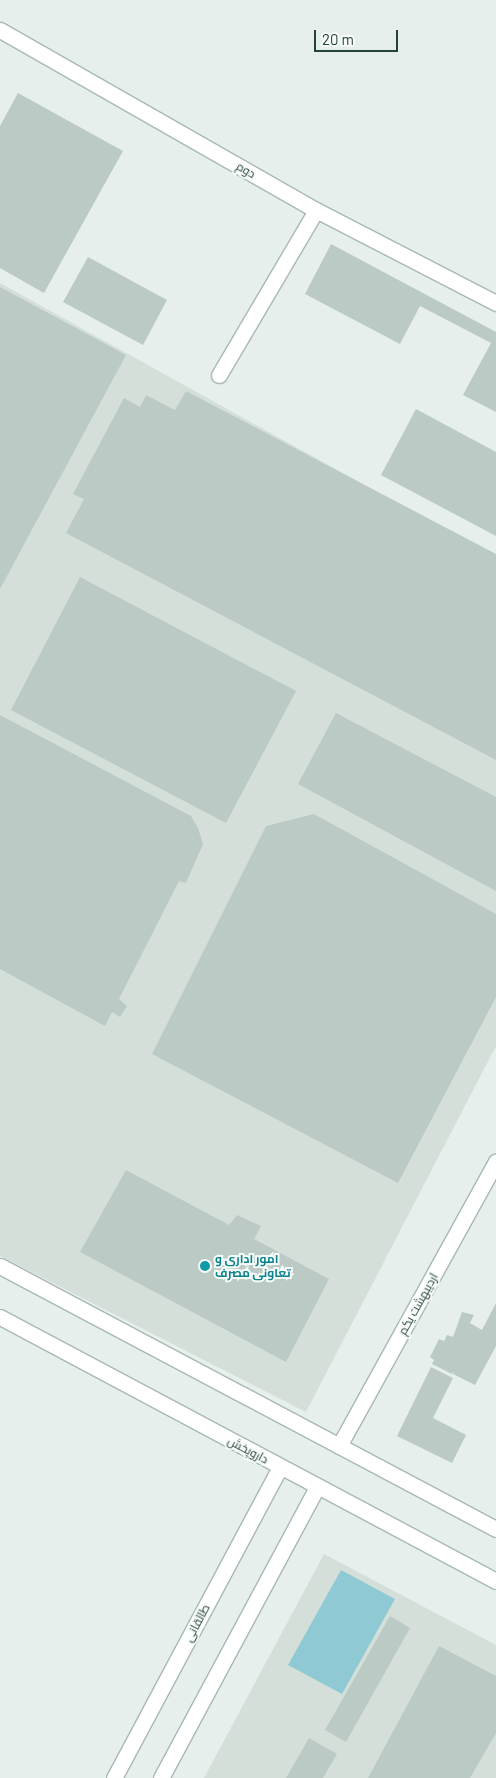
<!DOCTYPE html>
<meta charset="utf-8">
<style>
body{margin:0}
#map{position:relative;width:496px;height:1778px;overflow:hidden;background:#e6efeb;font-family:Barlow,Cairo,sans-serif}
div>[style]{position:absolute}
.built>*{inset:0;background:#d4dfda}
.water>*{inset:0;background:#8ec9d4}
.building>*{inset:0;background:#bbcac4}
.roads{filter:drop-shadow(1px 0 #a8b8b2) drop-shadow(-1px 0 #a8b8b2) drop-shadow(0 1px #a8b8b2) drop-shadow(0 -1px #a8b8b2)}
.minor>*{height:15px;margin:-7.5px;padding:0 7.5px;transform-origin:7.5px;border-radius:7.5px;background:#fff}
.tertiary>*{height:15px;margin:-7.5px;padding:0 7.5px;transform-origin:7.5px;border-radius:7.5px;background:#fff}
.dots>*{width:14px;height:14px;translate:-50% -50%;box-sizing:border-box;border:2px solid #f7fbf9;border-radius:50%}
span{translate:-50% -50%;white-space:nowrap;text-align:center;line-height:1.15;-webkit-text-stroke:4px #f7fbf9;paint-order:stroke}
.street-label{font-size:12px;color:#24423a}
.culture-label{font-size:12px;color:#0d838f;font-weight:700}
.left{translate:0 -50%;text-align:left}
.scale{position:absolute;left:314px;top:30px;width:84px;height:22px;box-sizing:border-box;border:2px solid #24423a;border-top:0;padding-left:6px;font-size:15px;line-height:18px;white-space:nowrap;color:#24423a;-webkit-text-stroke:4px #f7fbf9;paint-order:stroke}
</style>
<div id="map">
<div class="built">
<div style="clip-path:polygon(0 283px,496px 558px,496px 1046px,306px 1412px,0 1256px)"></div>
<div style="clip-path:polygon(324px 1554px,496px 1645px,496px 1778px,204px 1778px)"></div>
</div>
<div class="water">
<div style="clip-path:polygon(341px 1570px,395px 1599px,342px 1694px,288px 1665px)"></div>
</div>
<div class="building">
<div style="clip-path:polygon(18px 93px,123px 151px,44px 293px,0 268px,0 126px)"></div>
<div style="clip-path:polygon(331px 244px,496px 332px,496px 412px,463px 395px,491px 343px,420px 306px,400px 344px,305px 294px)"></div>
<div style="clip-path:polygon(88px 257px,167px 300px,143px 345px,63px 302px)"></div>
<div style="clip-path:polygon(0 287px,126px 355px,0 589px)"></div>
<div style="clip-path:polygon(186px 391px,496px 554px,496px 760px,66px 533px,84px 499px,73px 494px,124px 398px,140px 407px,146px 395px,175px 410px)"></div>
<div style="clip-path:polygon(416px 409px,496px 452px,496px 536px,381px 475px)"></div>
<div style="clip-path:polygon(80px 577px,296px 691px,226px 823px,11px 710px)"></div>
<div style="clip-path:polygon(336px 713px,496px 797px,496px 891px,298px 784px)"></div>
<div style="clip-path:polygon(0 715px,191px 816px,198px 828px,203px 844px,186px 883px,179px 881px,119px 999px,127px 1006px,120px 1017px,112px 1012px,105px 1026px,0 969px)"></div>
<div style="clip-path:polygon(314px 814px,496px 914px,496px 997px,398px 1183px,152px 1054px,266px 826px)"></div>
<div style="clip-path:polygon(126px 1170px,229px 1225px,237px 1215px,261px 1226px,254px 1239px,329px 1279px,286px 1362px,80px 1252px)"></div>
<div style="clip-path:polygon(496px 1303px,496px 1346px,475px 1385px,453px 1374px,454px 1371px,452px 1374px,432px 1364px,434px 1360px,430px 1357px,439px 1339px,444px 1341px,447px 1335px,453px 1337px,462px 1312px,474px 1315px,470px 1323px,482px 1330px)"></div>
<div style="clip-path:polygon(431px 1367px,453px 1378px,433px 1418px,466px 1435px,452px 1463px,397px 1436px)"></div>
<div style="clip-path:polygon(390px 1616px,410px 1628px,346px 1742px,325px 1730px)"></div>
<div style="clip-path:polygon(439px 1646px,496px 1676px,496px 1733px,470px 1778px,368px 1778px)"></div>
<div style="clip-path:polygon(309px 1738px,337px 1754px,323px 1778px,286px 1778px)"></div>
</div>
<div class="roads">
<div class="minor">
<div style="left:0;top:30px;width:364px;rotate:29.7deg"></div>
<div style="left:316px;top:210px;width:203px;rotate:27.3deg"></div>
<div style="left:219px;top:375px;width:191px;rotate:-59.5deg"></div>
</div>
<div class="tertiary">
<div style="left:0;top:1266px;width:561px;rotate:27.93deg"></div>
<div style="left:0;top:1317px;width:562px;rotate:28.02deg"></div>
<div style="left:339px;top:1446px;width:325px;rotate:-61.1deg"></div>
<div style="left:114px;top:1778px;width:353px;rotate:-61.9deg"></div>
<div style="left:161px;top:1778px;width:330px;rotate:-61.8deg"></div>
</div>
</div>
<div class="dots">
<div style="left:205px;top:1266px;background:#0f9aa8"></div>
</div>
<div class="street-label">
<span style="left:246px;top:170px;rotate:30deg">دوم</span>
<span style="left:418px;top:1304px;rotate:-61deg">اردیبهشت یکم</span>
<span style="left:248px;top:1450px;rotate:28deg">داروپخش</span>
<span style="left:197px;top:1623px;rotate:-62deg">طالقانی</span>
</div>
<div class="culture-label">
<span class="left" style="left:215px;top:1266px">امور اداری و<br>تعاونی مصرف</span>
</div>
<div class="scale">20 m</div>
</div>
